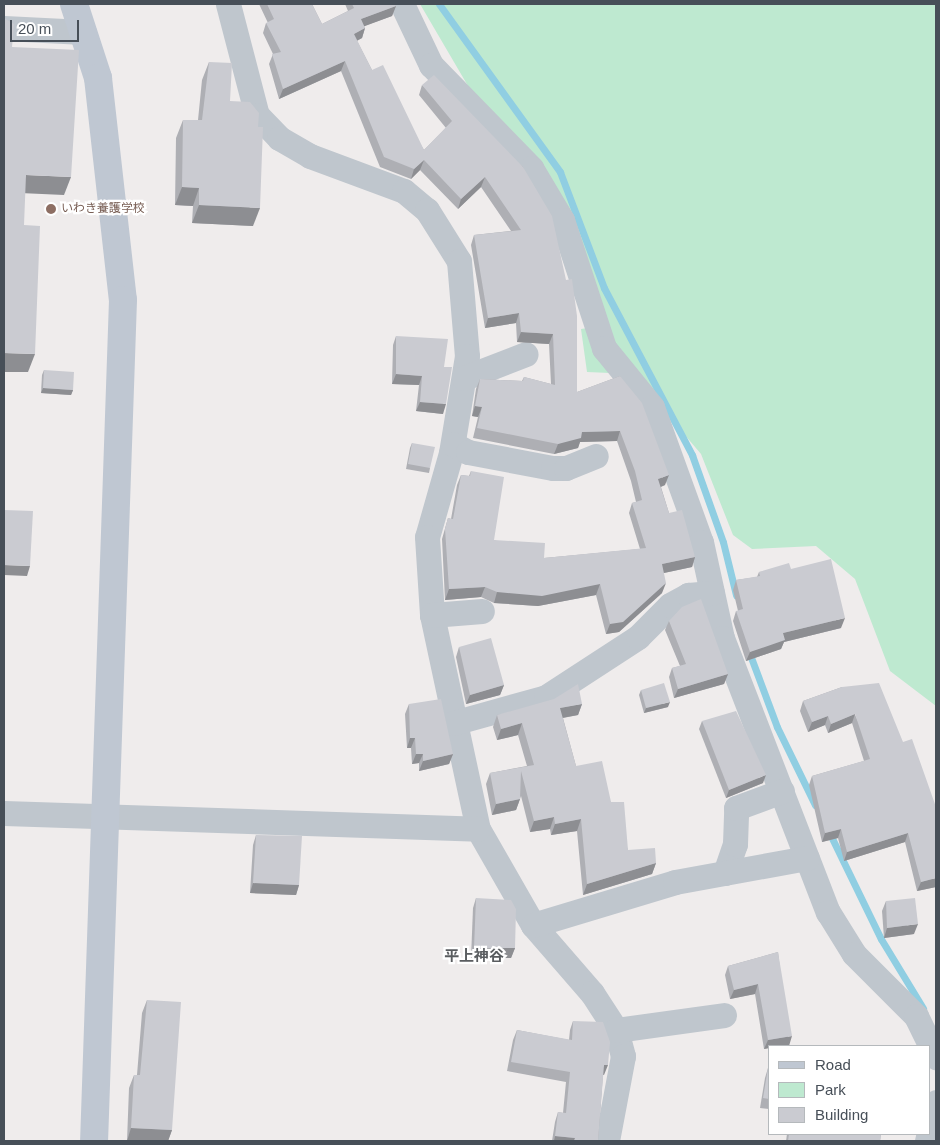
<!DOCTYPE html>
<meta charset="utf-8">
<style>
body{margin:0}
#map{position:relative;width:940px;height:1145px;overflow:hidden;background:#efecec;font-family:Arial,"Noto Sans JP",sans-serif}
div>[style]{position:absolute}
.green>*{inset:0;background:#bee9d0}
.stream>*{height:7px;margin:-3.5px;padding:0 3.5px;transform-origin:3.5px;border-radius:3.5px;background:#90cee2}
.street>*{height:25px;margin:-12.5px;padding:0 12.5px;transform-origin:12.5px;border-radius:12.5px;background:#bfc6cd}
.secondary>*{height:28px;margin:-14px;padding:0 14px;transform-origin:14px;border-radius:14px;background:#bfc7d2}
.wall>*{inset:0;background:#aeafb4}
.shaded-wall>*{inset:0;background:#8d8e92}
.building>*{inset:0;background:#cacbd1}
.dots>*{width:14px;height:14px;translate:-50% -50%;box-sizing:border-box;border:2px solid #fff;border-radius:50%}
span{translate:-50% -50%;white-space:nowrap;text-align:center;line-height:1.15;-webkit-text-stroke:4.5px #fff;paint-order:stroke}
.education-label{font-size:12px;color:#785e54}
.left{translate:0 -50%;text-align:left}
.quarter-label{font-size:15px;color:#5a5d60;font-weight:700}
.frame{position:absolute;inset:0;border:5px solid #474f58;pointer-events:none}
.legend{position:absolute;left:768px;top:1045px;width:162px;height:90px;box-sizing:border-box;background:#fff;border:1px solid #b5b9bc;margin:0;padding:6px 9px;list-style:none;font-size:15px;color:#474f58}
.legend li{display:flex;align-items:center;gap:10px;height:25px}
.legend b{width:25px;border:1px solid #b5b9bc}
.scale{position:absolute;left:10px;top:20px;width:69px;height:22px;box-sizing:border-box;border:2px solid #474f58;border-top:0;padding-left:6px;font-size:15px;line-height:18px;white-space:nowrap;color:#474f58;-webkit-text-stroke:4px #fff;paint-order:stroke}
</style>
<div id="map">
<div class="green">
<div style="clip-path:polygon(420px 4px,936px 4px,936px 706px,890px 671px,855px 579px,816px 546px,752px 549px,733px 535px,701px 454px,633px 374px,587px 372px,581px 329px,608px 325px)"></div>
</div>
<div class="stream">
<div style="left:439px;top:4px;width:207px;rotate:54.2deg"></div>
<div style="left:560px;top:172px;width:124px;rotate:69.2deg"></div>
<div style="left:604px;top:288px;width:189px;rotate:62.2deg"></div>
<div style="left:692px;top:455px;width:92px;rotate:70.4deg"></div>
<div style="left:723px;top:542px;width:55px;rotate:76.2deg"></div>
<div style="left:749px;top:652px;width:80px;rotate:69.5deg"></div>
<div style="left:777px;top:727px;width:87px;rotate:64deg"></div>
<div style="left:829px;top:832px;width:119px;rotate:64.1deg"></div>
<div style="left:881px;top:939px;width:81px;rotate:58.7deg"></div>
</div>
<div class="street">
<div style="left:228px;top:4px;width:115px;rotate:75.4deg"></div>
<div style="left:257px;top:115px;width:32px;rotate:46deg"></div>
<div style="left:279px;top:138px;width:36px;rotate:30deg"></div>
<div style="left:310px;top:156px;width:100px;rotate:20.4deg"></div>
<div style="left:404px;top:191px;width:30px;rotate:40deg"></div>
<div style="left:427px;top:210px;width:60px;rotate:57.9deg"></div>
<div style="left:459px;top:261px;width:95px;rotate:85.2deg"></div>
<div style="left:467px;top:356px;width:98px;rotate:99.4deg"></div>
<div style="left:451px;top:453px;width:87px;rotate:105.9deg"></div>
<div style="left:427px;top:537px;width:78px;rotate:86.3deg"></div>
<div style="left:432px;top:615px;width:219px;rotate:77.9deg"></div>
<div style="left:478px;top:829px;width:111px;rotate:60.2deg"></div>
<div style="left:533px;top:925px;width:90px;rotate:49.1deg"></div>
<div style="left:592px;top:993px;width:44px;rotate:57deg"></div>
<div style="left:616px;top:1030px;width:27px;rotate:75deg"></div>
<div style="left:623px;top:1056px;width:86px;rotate:100.7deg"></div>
<div style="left:402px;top:4px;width:68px;rotate:64.6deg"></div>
<div style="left:431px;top:65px;width:144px;rotate:45.8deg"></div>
<div style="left:531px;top:168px;width:61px;rotate:59.2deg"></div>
<div style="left:562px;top:220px;width:135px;rotate:71.8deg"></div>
<div style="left:604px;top:348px;width:76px;rotate:50.9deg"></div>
<div style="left:652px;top:407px;width:144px;rotate:70.1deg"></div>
<div style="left:701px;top:542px;width:98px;rotate:77.7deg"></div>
<div style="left:722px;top:638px;width:294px;rotate:68.9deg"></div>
<div style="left:828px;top:912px;width:49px;rotate:58.2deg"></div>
<div style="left:854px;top:954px;width:88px;rotate:45deg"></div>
<div style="left:916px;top:1016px;width:46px;rotate:64deg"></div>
<div style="left:4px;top:28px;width:80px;rotate:2.9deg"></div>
<div style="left:464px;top:378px;width:66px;rotate:-21.2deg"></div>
<div style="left:453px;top:444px;width:17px;rotate:28deg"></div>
<div style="left:468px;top:452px;width:86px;rotate:10.7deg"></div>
<div style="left:553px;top:468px;width:13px"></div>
<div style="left:566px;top:468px;width:32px;rotate:-22deg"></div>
<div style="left:432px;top:615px;width:50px;rotate:-4.6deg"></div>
<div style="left:453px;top:723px;width:97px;rotate:-15.6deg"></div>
<div style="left:546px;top:697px;width:110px;rotate:-33.1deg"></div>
<div style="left:638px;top:637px;width:45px;rotate:-45deg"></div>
<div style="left:670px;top:605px;width:21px;rotate:-29deg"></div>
<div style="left:688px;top:595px;width:24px;rotate:-5deg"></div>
<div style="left:4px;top:813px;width:474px;rotate:1.9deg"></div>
<div style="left:725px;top:873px;width:31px;rotate:-71deg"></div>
<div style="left:735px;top:844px;width:36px;rotate:-88deg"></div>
<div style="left:736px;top:808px;width:49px;rotate:-20.3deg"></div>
<div style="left:533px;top:925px;width:148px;rotate:-16.8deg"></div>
<div style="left:675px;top:882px;width:134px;rotate:-10.3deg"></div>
<div style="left:616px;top:1030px;width:109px;rotate:-7.9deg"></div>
<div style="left:927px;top:1141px;width:40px;rotate:-77deg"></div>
</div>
<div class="secondary">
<div style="left:74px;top:4px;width:78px;rotate:72deg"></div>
<div style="left:98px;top:78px;width:223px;rotate:83.6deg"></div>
<div style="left:123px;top:300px;width:841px;rotate:91.97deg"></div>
</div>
<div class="wall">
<div style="clip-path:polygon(259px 4px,312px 4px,322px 24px,348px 11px,345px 4px,395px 4px,396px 6px,392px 16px,364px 26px,365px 28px,362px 38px,357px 41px,372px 70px,424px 150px,446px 128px,419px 95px,422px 85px,523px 167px,577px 392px,620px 376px,665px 485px,661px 487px,669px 513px,695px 557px,692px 567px,664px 573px,662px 593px,619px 632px,606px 634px,596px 595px,538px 606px,494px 603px,481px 597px,445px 600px,442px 539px,448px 518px,451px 519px,457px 485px,461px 475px,469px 476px,471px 471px,494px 540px,544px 558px,640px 549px,629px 513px,632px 503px,636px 502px,631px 481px,617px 441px,580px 442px,578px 448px,554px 454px,473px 438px,478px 417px,472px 416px,476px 389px,480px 379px,522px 381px,524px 377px,551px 384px,549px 344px,517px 342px,516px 323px,485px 328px,471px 245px,474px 235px,511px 231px,481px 187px,458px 209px,420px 170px,411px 179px,380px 167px,341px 71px,279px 99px,269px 64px,273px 54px,263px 33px,266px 23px,268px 23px)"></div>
<div style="clip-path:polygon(209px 62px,230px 101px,253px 226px,192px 223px,193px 206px,175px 205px,176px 138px,183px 120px,198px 120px,202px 80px)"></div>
<div style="clip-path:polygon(396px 336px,444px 367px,443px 414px,416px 411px,419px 385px,392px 384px,393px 345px)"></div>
<div style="clip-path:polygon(44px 370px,73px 390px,71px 395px,41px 393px,42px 375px)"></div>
<div style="clip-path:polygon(412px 443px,430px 468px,429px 473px,406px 469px,410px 448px)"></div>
<div style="clip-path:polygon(791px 569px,841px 628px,784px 642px,781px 649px,746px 661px,733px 621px,736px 611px,738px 611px,733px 590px,736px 580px,757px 577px,759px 572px)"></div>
<div style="clip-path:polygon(669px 621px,728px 674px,724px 684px,674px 698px,669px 677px,672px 668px,680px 666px,665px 630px)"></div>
<div style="clip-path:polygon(459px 647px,504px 685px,500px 695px,466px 704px,456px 657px)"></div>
<div style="clip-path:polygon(842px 687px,936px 887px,917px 891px,905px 842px,844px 861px,838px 838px,822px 842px,809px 785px,812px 776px,864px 761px,852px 723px,828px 733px,825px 725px,808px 732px,800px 711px,803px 701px)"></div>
<div style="clip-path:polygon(641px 690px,668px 707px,644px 713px,639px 695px)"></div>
<div style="clip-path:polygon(409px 704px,453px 754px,449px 764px,419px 771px,419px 763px,412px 764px,411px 748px,407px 748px,405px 714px)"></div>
<div style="clip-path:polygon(582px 704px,578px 715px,563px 718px,576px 766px,611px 802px,628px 850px,656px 863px,652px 874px,583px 895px,577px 831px,551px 835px,550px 829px,530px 832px,521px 796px,520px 799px,516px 810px,492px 815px,486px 784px,490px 773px,527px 766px,518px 735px,497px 740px,493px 727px,497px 715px)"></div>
<div style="clip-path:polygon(702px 721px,763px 783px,726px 798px,699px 729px)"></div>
<div style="clip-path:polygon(256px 835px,299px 885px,296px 895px,250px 893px,253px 845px)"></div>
<div style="clip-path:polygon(476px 898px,515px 948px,511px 958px,471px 958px,473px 908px)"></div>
<div style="clip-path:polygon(886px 901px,914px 934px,884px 938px,882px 911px)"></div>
<div style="clip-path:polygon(778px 952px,789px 1046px,769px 1046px,769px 1048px,764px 1049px,755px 994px,730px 999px,725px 975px,728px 966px)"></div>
<div style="clip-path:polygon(147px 1000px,172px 1130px,168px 1141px,127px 1141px,129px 1088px,134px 1075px,137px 1075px,142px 1013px)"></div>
<div style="clip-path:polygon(573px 1021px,604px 1075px,603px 1074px,598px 1141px,552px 1141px,555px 1122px,558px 1112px,563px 1113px,566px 1082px,507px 1071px,513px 1040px,517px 1030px,569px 1040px,570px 1030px)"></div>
<div style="clip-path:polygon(768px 1068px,769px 1109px,760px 1108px,765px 1078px)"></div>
<div style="clip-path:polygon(787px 1134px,881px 1134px,880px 1141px,786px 1141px)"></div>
</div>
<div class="shaded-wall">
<div style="clip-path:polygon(396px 6px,392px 16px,357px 29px,361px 19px)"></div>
<div style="clip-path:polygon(365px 28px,362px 38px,350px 44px,354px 34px)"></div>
<div style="clip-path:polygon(345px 61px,341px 71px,279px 99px,283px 89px)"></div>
<div style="clip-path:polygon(424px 160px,420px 170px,411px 179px,414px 169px)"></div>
<div style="clip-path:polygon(26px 175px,71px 177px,64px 195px,20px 193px)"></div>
<div style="clip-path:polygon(485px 177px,481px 187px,458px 209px,461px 199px)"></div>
<div style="clip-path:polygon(182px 187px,199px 188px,193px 206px,175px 205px)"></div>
<div style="clip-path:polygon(199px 205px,260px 208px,253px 226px,192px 223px)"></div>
<div style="clip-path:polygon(519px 313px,516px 323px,485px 328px,488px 318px)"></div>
<div style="clip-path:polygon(521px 332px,553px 334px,549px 344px,517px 342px)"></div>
<div style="clip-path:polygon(4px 353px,35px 354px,28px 372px,4px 372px)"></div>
<div style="clip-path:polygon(396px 374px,422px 376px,419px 385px,392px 384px)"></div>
<div style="clip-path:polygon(43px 388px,73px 390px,71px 395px,41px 393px)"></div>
<div style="clip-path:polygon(420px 402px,446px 404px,443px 414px,416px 411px)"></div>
<div style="clip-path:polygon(475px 406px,482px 407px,478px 417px,472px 416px)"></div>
<div style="clip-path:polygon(620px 431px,617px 441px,580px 442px,578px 448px,554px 454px,558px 444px,582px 432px)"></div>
<div style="clip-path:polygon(669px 475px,665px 485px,655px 489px,658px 479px)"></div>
<div style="clip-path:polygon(695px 557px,692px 567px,659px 574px,662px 564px)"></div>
<div style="clip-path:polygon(4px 565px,30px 566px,27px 576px,4px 575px)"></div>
<div style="clip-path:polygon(666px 583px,662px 593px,619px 632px,606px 634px,610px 624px)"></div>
<div style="clip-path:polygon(600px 584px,596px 595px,538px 606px,494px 603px,497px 592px)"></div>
<div style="clip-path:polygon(485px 587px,481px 597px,445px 600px,449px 589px)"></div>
<div style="clip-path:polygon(845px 618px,841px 628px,784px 642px,781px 649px,746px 661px,750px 652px,783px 633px)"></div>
<div style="clip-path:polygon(728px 674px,724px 684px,674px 698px,678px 689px)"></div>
<div style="clip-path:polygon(504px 685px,500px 695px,466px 704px,470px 695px)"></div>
<div style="clip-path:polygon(670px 702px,668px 707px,644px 713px,646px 708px)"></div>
<div style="clip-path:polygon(582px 704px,578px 715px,556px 719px,560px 708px)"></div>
<div style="clip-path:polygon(855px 714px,852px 723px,828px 733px,831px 724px)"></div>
<div style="clip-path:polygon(828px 716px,825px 725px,808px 732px,812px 722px)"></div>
<div style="clip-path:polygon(522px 723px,518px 735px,497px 740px,501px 729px)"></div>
<div style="clip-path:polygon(410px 738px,415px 738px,411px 748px,407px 748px)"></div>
<div style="clip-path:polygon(416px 754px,423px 754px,419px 763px,412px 764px)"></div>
<div style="clip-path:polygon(453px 754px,449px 764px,419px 771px,423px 761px)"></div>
<div style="clip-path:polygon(766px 775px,763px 783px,726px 798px,729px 790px)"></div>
<div style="clip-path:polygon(520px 799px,516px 810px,492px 815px,496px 804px)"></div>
<div style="clip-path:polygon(554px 817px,550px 829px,530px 832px,534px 821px)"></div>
<div style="clip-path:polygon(581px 819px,577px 831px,551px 835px,555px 824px)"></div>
<div style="clip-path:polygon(841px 829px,838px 838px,822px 842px,825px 833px)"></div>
<div style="clip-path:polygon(908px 833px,905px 842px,844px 861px,847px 852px)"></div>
<div style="clip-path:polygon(656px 863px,652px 874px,583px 895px,587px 884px)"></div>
<div style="clip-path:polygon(936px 878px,936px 887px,917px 891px,921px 882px)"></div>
<div style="clip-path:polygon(253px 883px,299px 885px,296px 895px,250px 893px)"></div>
<div style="clip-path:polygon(918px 924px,914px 934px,884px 938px,887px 928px)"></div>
<div style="clip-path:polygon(474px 948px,515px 948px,511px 958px,471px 958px)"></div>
<div style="clip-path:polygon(758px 984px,755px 994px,730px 999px,734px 990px)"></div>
<div style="clip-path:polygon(792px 1036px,789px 1046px,769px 1046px,769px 1048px,764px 1049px,768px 1040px)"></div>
<div style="clip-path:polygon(604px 1065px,608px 1065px,604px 1075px,600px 1074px)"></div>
<div style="clip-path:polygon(131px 1128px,172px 1130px,168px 1141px,127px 1141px)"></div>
<div style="clip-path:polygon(555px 1136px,575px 1138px,574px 1141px,554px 1141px)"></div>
</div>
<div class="building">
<div style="clip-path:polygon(267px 4px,312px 4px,322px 24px,354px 8px,352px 4px,395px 4px,396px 6px,361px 19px,365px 28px,354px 34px,372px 70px,383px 65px,424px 150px,452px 121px,422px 85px,434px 75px,523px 167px,552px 216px,566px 280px,572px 279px,577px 316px,577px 392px,620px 376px,642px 403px,669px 475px,658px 479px,669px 513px,682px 510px,695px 557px,662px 564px,666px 583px,623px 622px,610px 624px,600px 584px,542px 596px,497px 592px,485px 587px,449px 589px,445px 529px,448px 518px,453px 519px,461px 475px,470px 476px,471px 471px,504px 477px,494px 540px,545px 543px,544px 558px,646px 548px,632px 503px,642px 500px,635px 471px,620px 431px,582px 432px,581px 438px,558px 444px,477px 428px,482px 407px,475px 406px,480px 379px,523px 381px,524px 377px,555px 385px,553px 334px,521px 332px,519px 313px,488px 318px,474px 235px,521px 230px,485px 177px,461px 199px,424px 160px,414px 169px,384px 157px,345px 61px,283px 89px,272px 54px,281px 52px,266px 23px,274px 19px)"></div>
<div style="clip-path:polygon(4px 18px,14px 24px,12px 47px,79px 50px,71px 177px,26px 175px,24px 225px,40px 226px,35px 354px,4px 353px)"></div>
<div style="clip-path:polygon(209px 62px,232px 63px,230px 101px,250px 102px,259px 113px,258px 127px,263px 127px,260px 208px,199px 205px,199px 188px,182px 187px,183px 120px,202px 120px)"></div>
<div style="clip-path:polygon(396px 336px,448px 339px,444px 367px,452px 367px,446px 404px,420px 402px,422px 376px,396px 374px)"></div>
<div style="clip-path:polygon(44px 370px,74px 372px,73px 390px,43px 388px)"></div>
<div style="clip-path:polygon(412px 443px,435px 447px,430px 468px,408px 464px)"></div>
<div style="clip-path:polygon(4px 510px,33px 511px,30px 566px,4px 565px)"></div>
<div style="clip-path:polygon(831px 559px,845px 618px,783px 633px,785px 640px,750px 652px,736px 611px,743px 609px,736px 580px,760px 576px,759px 572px,789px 563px,791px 569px)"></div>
<div style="clip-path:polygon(701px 599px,728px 674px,678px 689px,672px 668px,686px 664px,669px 621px,682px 607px)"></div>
<div style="clip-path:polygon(491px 638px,504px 685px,470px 695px,459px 647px)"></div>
<div style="clip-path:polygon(664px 683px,670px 702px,646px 708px,641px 690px)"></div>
<div style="clip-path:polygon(879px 683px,903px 742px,912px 739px,936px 807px,936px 878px,921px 882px,908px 833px,847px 852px,841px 829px,825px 833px,812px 776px,870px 759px,855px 714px,831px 724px,828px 716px,812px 722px,803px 701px,842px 687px)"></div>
<div style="clip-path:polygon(578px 684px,582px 704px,560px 708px,576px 766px,602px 761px,611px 802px,624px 802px,628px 850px,655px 848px,656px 863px,587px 884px,581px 819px,555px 824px,554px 817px,534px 821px,521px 771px,520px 799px,496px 804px,490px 773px,534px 765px,522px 723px,501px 729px,497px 715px,554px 699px)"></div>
<div style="clip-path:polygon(441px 699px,453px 754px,423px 761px,423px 754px,416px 754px,415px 738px,410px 738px,409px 704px)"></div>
<div style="clip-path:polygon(736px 711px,766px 775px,729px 790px,702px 721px)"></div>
<div style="clip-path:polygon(256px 835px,302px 836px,299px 885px,253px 883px)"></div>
<div style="clip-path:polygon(476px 898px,511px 900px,516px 909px,515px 948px,474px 948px)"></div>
<div style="clip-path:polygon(915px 898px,918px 924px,887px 928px,886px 901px)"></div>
<div style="clip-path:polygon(778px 952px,792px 1036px,768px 1040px,758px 984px,734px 990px,728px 966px)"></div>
<div style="clip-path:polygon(147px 1000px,181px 1002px,172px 1130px,131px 1128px,134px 1075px,140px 1075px)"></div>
<div style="clip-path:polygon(573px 1021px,603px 1022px,610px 1042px,608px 1065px,604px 1065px,598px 1141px,574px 1141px,575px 1138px,555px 1136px,558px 1112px,566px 1113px,570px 1072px,511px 1062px,517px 1030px,572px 1040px)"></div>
<div style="clip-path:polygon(768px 1068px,769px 1068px,769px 1099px,763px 1098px)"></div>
<div style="clip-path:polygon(789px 1134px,881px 1134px,880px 1141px,788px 1141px)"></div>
</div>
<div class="dots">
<div style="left:51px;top:209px;background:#8d6e63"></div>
</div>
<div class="education-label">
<span class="left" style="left:61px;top:209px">いわき養護学校</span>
</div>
<div class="quarter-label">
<span style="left:474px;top:956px">平上神谷</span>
</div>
<div class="frame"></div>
<ul class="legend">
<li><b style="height:6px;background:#bfc7d2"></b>Road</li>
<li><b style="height:14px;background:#bee9d0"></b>Park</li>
<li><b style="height:14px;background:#cacbd1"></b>Building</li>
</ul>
<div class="scale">20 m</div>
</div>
